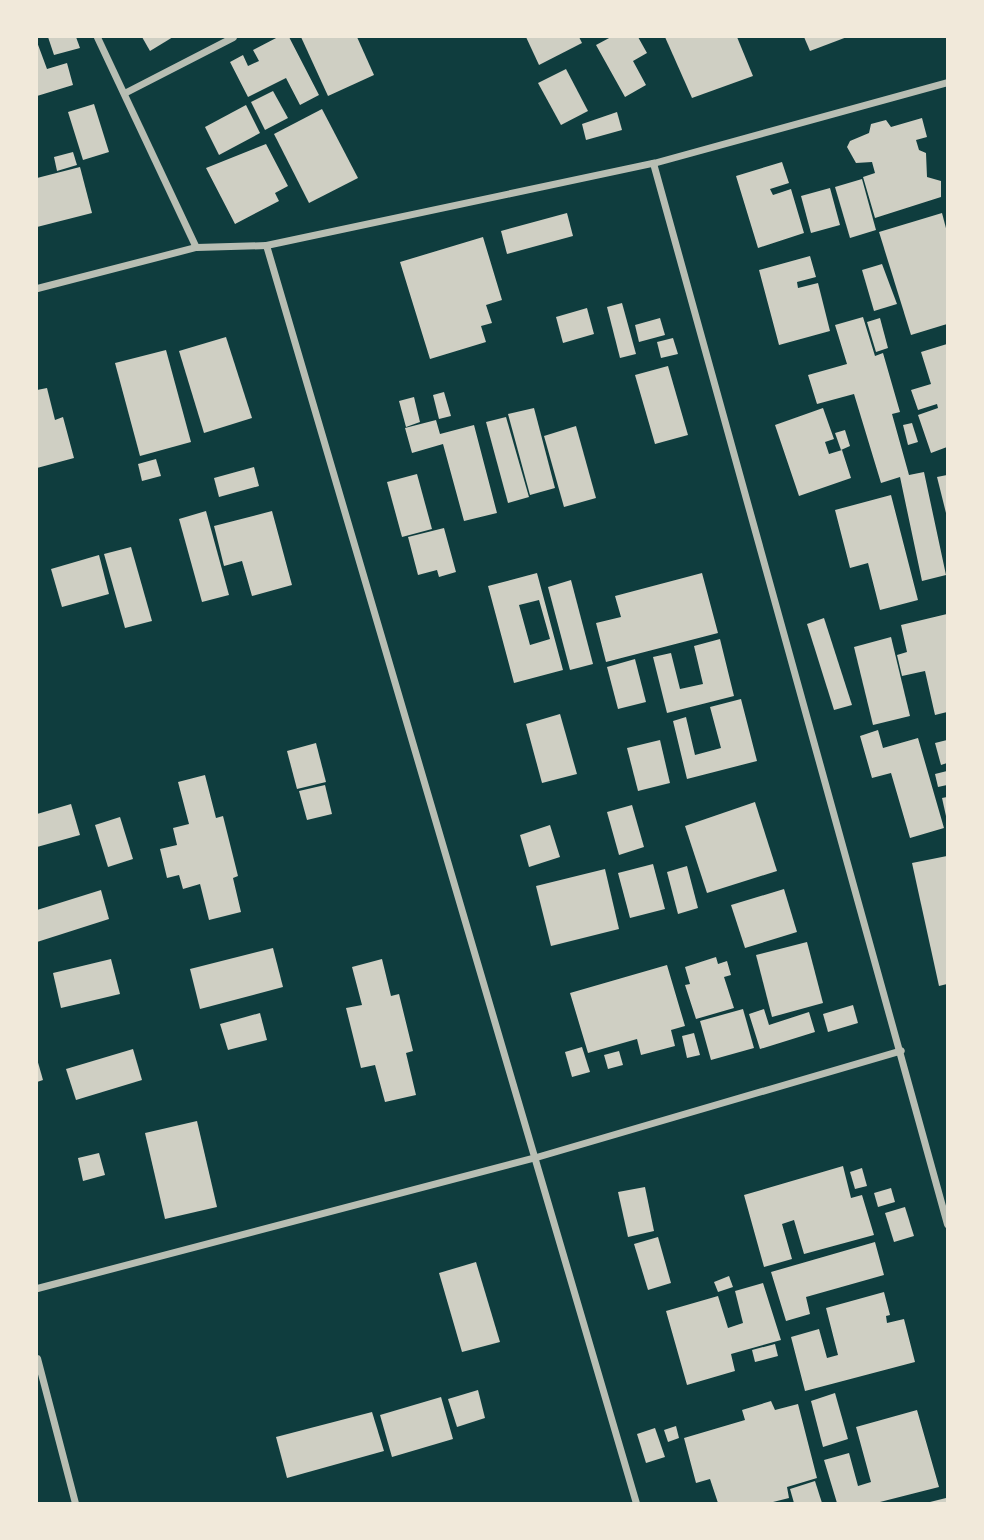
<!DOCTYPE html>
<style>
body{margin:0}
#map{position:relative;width:984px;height:1540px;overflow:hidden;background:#0f3d3e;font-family:"PT Sans",sans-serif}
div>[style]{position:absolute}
.building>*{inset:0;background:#cfcfc3}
.minor>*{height:7px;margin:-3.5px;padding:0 3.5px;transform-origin:3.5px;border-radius:3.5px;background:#b8beb3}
span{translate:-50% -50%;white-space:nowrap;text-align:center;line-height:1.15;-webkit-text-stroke:5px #f1e9da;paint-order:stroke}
.frame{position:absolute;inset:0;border:38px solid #f1e9da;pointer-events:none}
</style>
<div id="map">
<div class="building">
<div style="clip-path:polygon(48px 37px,76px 37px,80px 48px,54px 55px)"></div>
<div style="clip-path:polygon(142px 37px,173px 37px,150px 51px)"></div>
<div style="clip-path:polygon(278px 37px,289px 37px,319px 95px,300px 105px,286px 78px,248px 97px,230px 62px,243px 55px,248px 66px,259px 61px,253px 50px)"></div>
<div style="clip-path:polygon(301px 37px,357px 37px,374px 75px,328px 96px)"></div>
<div style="clip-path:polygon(526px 37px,579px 37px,582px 43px,539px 65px)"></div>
<div style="clip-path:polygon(611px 37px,638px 37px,647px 53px,633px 61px,646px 85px,625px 97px,596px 45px)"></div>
<div style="clip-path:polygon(665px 37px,737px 37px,753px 76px,692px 98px)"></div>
<div style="clip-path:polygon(804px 37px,847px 37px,810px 51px)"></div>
<div style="clip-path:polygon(37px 42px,47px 69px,67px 63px,73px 85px,37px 96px)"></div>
<div style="clip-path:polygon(566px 69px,588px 111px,561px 125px,538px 83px)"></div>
<div style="clip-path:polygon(273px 91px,288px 118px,265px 130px,251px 102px)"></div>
<div style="clip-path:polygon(94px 104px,109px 152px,83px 160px,68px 112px)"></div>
<div style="clip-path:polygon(246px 105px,260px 133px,219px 155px,205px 127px)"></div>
<div style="clip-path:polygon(322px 109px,358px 178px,309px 203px,274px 134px)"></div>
<div style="clip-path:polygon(617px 112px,622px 130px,586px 140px,582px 124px)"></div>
<div style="clip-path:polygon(922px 118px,927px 137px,916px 140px,919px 150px,926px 153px,927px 177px,941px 181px,941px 197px,875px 218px,863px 177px,875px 173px,872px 162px,856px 163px,847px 147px,850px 141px,869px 133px,871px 124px,886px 120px,891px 127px)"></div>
<div style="clip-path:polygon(266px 144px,288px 186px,275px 193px,279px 201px,235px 224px,206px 168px)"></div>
<div style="clip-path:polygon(73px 152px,77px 165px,57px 171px,54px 157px)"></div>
<div style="clip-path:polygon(782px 162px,789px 183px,770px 189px,773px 195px,791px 189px,804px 233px,758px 248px,736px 176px)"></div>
<div style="clip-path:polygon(80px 167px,92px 213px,37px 227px,37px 178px)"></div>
<div style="clip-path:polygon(862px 179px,876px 230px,850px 238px,835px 187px)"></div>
<div style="clip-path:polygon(830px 188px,840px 225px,811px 233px,801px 196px)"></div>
<div style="clip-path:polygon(567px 213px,573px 236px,507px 254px,501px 231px)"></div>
<div style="clip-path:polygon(942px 213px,947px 232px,947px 324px,911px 335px,879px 232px)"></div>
<div style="clip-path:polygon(483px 237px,502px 300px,486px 305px,492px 323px,481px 326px,486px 342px,430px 359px,400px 262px)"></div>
<div style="clip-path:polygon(810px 256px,816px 277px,797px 282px,798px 288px,818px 283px,830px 331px,779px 345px,759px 270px)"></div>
<div style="clip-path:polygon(882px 264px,897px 304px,874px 311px,862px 270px)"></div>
<div style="clip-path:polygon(622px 303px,636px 354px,620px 358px,607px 307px)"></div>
<div style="clip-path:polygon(587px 308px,594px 334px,563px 343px,556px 317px)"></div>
<div style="clip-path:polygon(863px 317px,875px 356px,883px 353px,900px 412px,892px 414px,909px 475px,924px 472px,946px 575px,922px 581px,900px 477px,881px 483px,854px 394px,817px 404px,808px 375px,847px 364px,835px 325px)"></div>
<div style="clip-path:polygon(660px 318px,665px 335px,639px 342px,635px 325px)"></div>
<div style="clip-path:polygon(880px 318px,888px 348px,876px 352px,867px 322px)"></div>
<div style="clip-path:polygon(226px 337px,252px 418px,204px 433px,179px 351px)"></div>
<div style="clip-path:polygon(673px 338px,678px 354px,661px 358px,657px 342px)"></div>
<div style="clip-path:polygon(947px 344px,947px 447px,931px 453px,918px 415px,938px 408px,937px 404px,918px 410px,911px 390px,931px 384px,921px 352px)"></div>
<div style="clip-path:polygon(166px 350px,191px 442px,140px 456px,115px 363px)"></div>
<div style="clip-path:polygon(668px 366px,688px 435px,655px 444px,635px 375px)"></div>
<div style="clip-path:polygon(47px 388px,55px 420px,63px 417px,74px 458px,37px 468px,37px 390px)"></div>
<div style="clip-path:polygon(444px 392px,451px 416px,439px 419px,433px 395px)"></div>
<div style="clip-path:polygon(414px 397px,420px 422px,406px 427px,399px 401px)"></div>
<div style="clip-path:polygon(534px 408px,555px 488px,530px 495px,508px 414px)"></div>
<div style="clip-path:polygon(823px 408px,834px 439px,825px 442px,829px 454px,842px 450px,851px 478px,799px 496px,775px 425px)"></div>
<div style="clip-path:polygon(506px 417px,529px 497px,508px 503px,486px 422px)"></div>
<div style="clip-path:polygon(436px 420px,440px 434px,474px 425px,497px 513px,464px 521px,443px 444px,412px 453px,405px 428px)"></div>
<div style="clip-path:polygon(912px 423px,918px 442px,908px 445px,903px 425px)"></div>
<div style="clip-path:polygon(576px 426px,596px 498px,564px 507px,544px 436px)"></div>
<div style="clip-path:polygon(845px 430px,850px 446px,841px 450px,835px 433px)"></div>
<div style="clip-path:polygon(156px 459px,161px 476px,142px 481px,138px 464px)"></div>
<div style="clip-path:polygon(254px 467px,259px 486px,219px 497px,214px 478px)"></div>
<div style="clip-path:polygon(417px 474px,432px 529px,402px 537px,387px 482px)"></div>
<div style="clip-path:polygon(947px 475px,947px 513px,946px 513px,937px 477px)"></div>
<div style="clip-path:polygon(891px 495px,918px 600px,880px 610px,868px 563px,850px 568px,835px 510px)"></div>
<div style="clip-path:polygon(206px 511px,229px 595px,202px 602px,179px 519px)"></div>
<div style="clip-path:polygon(272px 511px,292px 585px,252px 596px,242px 561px,224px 566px,214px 526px)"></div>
<div style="clip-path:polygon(444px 528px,456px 572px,439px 577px,437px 570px,418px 575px,408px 537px)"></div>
<div style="clip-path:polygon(131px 547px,152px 621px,125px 628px,104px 554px)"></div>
<div style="clip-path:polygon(99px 555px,109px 594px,62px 607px,51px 569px)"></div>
<div style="clip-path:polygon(evenodd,537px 573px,563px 670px,514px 683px,488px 586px,537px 573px,539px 600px,550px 639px,530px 645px,519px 605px,539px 600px)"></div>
<div style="clip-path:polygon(702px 573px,718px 633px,606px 662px,596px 623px,621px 617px,615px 596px)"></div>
<div style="clip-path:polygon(571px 580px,593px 664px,570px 670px,548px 587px)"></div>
<div style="clip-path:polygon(947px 614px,947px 712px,935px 715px,925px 671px,902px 676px,897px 655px,907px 652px,901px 625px)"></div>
<div style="clip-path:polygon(824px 618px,852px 705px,834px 710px,807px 624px)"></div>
<div style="clip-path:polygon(891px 637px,910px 716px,873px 725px,854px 647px)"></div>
<div style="clip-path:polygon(720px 639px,734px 696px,667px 713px,653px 657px,671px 653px,680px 689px,703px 684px,694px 646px)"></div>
<div style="clip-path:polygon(635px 659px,646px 702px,618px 709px,607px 667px)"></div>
<div style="clip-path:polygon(741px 699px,757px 761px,687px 779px,673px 721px,686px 717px,695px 755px,721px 748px,710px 707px)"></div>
<div style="clip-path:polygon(560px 714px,577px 774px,542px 783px,526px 724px)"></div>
<div style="clip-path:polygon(878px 730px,883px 748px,918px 738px,944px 828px,910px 838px,891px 773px,872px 778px,860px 736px)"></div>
<div style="clip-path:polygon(660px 740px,670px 783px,638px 791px,627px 748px)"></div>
<div style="clip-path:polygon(947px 740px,947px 763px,941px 765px,935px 743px)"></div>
<div style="clip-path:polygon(316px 743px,326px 782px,297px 789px,287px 751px)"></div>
<div style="clip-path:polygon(947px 771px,947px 785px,938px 787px,935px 774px)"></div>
<div style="clip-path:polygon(205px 775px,216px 818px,223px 816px,238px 876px,233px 878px,241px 912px,209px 920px,200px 884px,183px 889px,179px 875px,167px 878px,160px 849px,177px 845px,173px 828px,189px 824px,178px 782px)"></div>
<div style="clip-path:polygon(325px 785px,332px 814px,307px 820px,299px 791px)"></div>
<div style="clip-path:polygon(947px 797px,947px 816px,946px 816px,942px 798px)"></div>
<div style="clip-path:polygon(755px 802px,777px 871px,707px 893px,685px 826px)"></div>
<div style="clip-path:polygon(71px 804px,80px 835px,37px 847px,37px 814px)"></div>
<div style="clip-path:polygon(632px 805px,644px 847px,619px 855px,607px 812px)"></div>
<div style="clip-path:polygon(120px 817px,133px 859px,108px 867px,95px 825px)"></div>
<div style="clip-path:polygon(550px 825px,560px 857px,529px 867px,520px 835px)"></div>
<div style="clip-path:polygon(947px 856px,947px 984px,939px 986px,912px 863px)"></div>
<div style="clip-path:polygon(653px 864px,665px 909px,630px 918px,618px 873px)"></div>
<div style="clip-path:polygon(687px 866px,698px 908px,678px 914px,667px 872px)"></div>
<div style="clip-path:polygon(605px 869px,619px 929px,551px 946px,536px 886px)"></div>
<div style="clip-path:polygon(784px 889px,797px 932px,745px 948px,731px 905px)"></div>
<div style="clip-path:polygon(101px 890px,109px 919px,37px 942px,37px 910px)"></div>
<div style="clip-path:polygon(807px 942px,823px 1003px,772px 1017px,756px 955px)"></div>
<div style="clip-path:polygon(273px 948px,283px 987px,200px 1009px,190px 969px)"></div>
<div style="clip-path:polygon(716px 957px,718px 964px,727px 961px,731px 975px,724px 977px,734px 1008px,696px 1019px,685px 985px,690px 984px,685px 967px)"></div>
<div style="clip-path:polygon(111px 959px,120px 994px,61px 1008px,53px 973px)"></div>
<div style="clip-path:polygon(382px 959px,391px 996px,399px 994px,413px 1051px,406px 1053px,416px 1095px,385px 1102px,375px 1065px,361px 1068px,346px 1008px,362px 1005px,352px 967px)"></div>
<div style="clip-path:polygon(667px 965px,685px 1026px,671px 1030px,675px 1046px,641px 1055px,637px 1039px,588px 1053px,570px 993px)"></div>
<div style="clip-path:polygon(853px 1005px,858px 1023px,828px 1032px,823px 1014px)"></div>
<div style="clip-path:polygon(743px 1009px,754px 1048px,711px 1060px,700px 1021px)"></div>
<div style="clip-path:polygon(764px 1009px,769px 1025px,809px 1012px,815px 1032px,760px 1049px,749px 1014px)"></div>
<div style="clip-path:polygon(260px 1013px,267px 1040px,228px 1050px,220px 1024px)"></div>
<div style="clip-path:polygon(694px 1033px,700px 1055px,687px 1058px,682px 1036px)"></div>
<div style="clip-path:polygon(582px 1047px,590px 1072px,572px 1077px,565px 1052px)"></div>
<div style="clip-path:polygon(133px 1049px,142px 1080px,76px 1100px,66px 1069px)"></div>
<div style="clip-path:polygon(619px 1051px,623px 1065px,608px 1069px,604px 1055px)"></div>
<div style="clip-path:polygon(37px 1059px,43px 1080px,37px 1082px)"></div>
<div style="clip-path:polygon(197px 1121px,217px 1207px,165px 1219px,145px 1133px)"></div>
<div style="clip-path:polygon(99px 1153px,105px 1175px,83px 1181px,78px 1158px)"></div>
<div style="clip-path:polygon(843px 1166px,851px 1198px,862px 1195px,874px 1235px,804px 1254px,794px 1220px,782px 1224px,792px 1259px,764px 1267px,744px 1195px)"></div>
<div style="clip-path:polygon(862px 1168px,867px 1186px,855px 1189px,850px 1172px)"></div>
<div style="clip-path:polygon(645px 1187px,654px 1231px,628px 1237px,618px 1192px)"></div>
<div style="clip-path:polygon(891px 1188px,895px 1202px,878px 1207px,874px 1193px)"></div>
<div style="clip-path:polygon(905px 1207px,914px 1236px,894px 1242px,885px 1213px)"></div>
<div style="clip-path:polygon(658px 1237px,671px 1283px,648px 1290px,634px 1244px)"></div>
<div style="clip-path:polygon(875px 1242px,884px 1275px,806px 1297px,810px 1314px,786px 1321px,771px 1272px)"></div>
<div style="clip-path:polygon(476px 1262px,500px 1342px,462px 1352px,439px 1273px)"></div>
<div style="clip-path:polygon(729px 1276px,733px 1287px,718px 1292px,714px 1282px)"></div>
<div style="clip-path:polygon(763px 1283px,781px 1340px,731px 1354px,735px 1371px,687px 1385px,666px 1311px,718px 1296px,728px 1328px,743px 1323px,735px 1291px)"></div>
<div style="clip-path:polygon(884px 1292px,890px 1315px,886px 1316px,887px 1323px,904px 1319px,915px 1362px,805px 1391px,791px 1337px,819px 1329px,827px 1358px,838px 1355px,826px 1308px)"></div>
<div style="clip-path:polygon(775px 1344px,778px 1356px,755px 1362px,752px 1350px)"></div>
<div style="clip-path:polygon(478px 1390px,485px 1418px,457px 1427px,448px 1399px)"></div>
<div style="clip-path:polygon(835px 1393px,848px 1439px,823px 1447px,811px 1401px)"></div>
<div style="clip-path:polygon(441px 1397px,453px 1439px,392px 1457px,380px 1415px)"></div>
<div style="clip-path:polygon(771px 1401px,775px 1410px,798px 1404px,817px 1478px,787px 1487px,789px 1498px,769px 1503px,718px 1503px,710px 1479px,696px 1483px,684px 1438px,745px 1420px,742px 1410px)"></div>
<div style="clip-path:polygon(917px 1410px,939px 1487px,876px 1503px,837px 1503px,824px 1460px,849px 1453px,858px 1486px,871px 1482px,856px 1427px)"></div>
<div style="clip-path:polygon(372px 1412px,384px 1451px,287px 1478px,276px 1437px)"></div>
<div style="clip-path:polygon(676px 1426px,679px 1438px,668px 1442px,664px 1430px)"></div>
<div style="clip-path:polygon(655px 1428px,665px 1457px,646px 1463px,637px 1434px)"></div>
<div style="clip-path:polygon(815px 1481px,822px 1503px,794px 1503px,790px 1489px)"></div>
<div style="clip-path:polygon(946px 1498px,947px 1503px,930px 1503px,930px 1502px)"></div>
</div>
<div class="minor">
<div style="left:97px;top:37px;width:232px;rotate:64.8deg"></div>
<div style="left:126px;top:92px;width:120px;rotate:-27.2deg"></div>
<div style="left:653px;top:163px;width:1101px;rotate:74.51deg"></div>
<div style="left:266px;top:245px;width:1311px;rotate:73.61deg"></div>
<div style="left:37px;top:288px;width:164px;rotate:-14.5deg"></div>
<div style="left:196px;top:247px;width:70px;rotate:-1.6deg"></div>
<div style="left:266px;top:245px;width:396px;rotate:-12deg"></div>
<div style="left:653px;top:163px;width:305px;rotate:-15.4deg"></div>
<div style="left:37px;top:1288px;width:516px;rotate:-14.71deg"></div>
<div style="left:536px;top:1157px;width:380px;rotate:-16.3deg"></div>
<div style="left:37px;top:1358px;width:150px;rotate:75.3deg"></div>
</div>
<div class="frame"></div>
</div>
